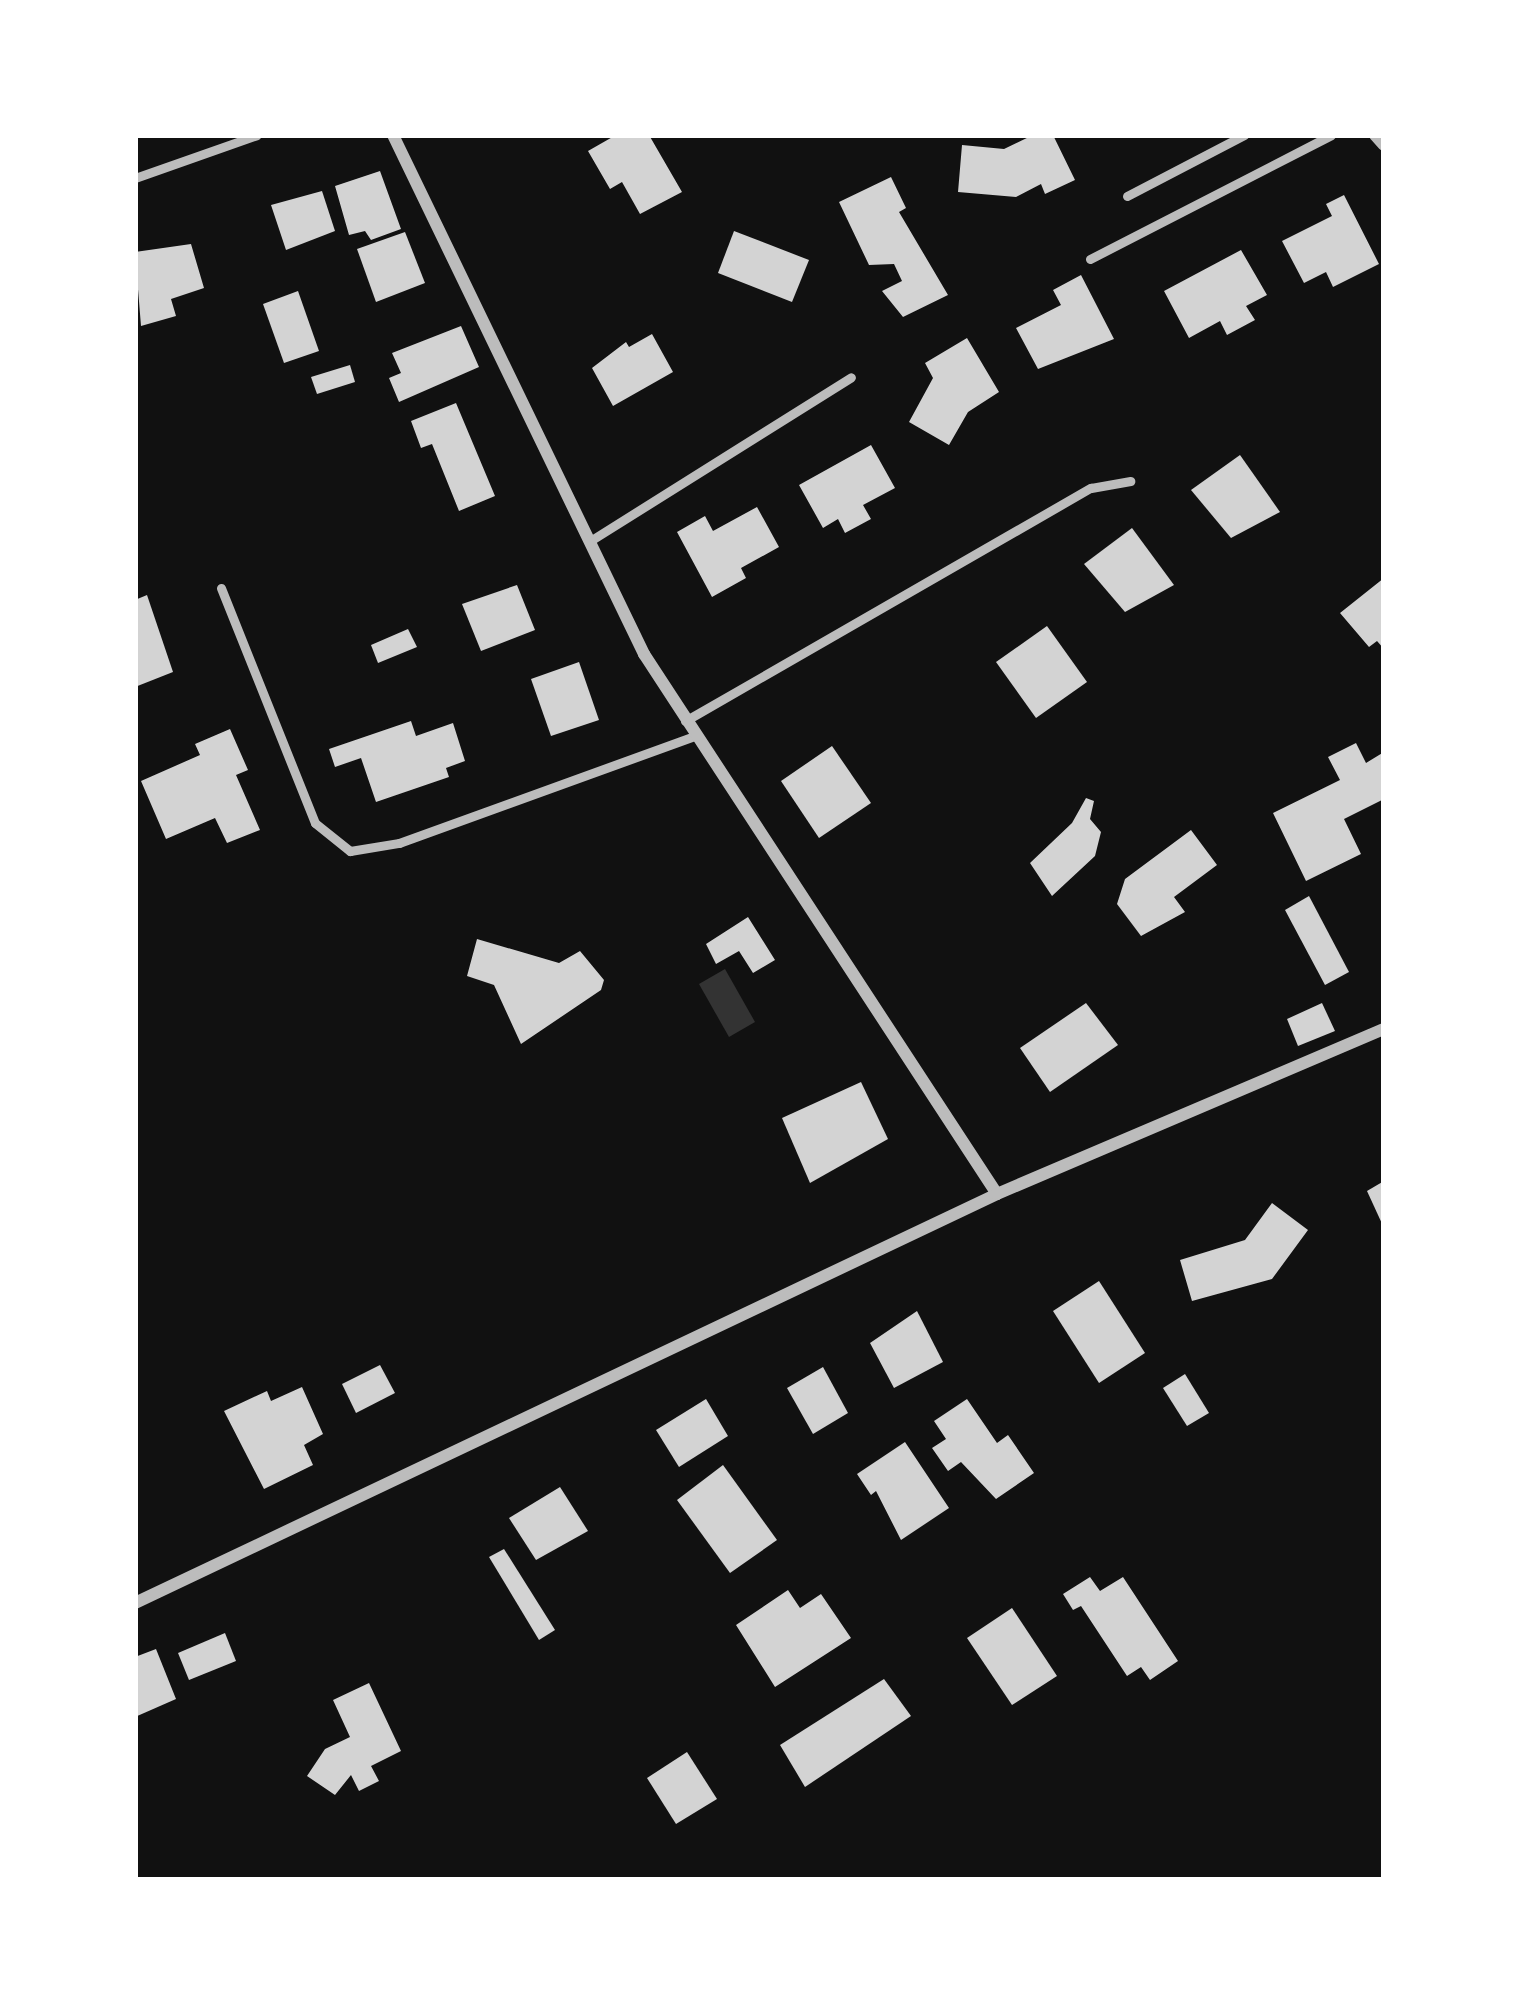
<!DOCTYPE html>
<style>
body{margin:0}
#map{position:relative;width:1519px;height:2015px;overflow:hidden;background:#111;font-family:"Roboto Serif",serif}
div>[style]{position:absolute}
.water>*{inset:0;background:#333}
.building>*{inset:0;background:#d3d3d3}
.service>*{height:9px;margin:-4.5px;padding:0 4.5px;transform-origin:4.5px;border-radius:4.5px;background:#bcbcbc}
.minor>*{height:12px;margin:-6px;padding:0 6px;transform-origin:6px;border-radius:6px;background:#bcbcbc}
span{translate:-50% -50%;white-space:nowrap;text-align:center;line-height:1.15;-webkit-text-stroke:12px #fff;paint-order:stroke}
.frame{position:absolute;inset:0;border:138px solid #fff;pointer-events:none}
</style>
<div id="map">
<div class="water">
<div style="clip-path:polygon(725px 969px,755px 1022px,729px 1037px,699px 984px)"></div>
</div>
<div class="building">
<div style="clip-path:polygon(616px 135px,649px 135px,682px 192px,640px 214px,622px 182px,610px 189px,588px 151px)"></div>
<div style="clip-path:polygon(1033px 135px,1053px 135px,1075px 180px,1045px 194px,1041px 184px,1016px 197px,958px 192px,962px 145px,1004px 149px)"></div>
<div style="clip-path:polygon(380px 171px,401px 229px,371px 240px,365px 231px,349px 235px,335px 186px)"></div>
<div style="clip-path:polygon(891px 177px,906px 208px,899px 212px,948px 295px,903px 317px,882px 291px,902px 281px,894px 264px,869px 265px,839px 202px)"></div>
<div style="clip-path:polygon(322px 191px,335px 231px,286px 250px,271px 205px)"></div>
<div style="clip-path:polygon(1344px 195px,1379px 264px,1333px 287px,1326px 272px,1304px 283px,1282px 241px,1332px 216px,1326px 204px)"></div>
<div style="clip-path:polygon(734px 231px,809px 260px,792px 302px,718px 273px)"></div>
<div style="clip-path:polygon(405px 232px,425px 283px,376px 302px,357px 249px)"></div>
<div style="clip-path:polygon(191px 244px,204px 288px,171px 299px,176px 316px,141px 326px,135px 252px)"></div>
<div style="clip-path:polygon(1241px 250px,1267px 295px,1246px 306px,1255px 320px,1227px 335px,1220px 321px,1189px 338px,1164px 291px)"></div>
<div style="clip-path:polygon(1081px 275px,1114px 339px,1038px 369px,1016px 328px,1061px 305px,1053px 290px)"></div>
<div style="clip-path:polygon(298px 291px,319px 351px,284px 363px,263px 304px)"></div>
<div style="clip-path:polygon(461px 326px,479px 367px,399px 402px,389px 378px,401px 373px,392px 353px)"></div>
<div style="clip-path:polygon(652px 334px,673px 372px,613px 406px,592px 368px,626px 342px,629px 347px)"></div>
<div style="clip-path:polygon(967px 338px,999px 392px,968px 412px,949px 445px,909px 422px,933px 378px,925px 363px)"></div>
<div style="clip-path:polygon(350px 365px,355px 382px,317px 394px,311px 377px)"></div>
<div style="clip-path:polygon(456px 403px,495px 496px,459px 511px,432px 444px,421px 448px,411px 421px)"></div>
<div style="clip-path:polygon(871px 445px,895px 488px,863px 505px,871px 519px,845px 533px,838px 519px,823px 528px,799px 485px)"></div>
<div style="clip-path:polygon(1240px 455px,1280px 512px,1231px 538px,1191px 490px)"></div>
<div style="clip-path:polygon(757px 507px,779px 547px,741px 568px,746px 578px,712px 597px,677px 532px,705px 516px,713px 531px)"></div>
<div style="clip-path:polygon(1132px 528px,1174px 585px,1125px 612px,1084px 564px)"></div>
<div style="clip-path:polygon(1384px 578px,1384px 649px,1377px 641px,1369px 647px,1340px 613px)"></div>
<div style="clip-path:polygon(517px 585px,535px 630px,481px 651px,462px 604px)"></div>
<div style="clip-path:polygon(147px 595px,173px 672px,135px 687px,135px 600px)"></div>
<div style="clip-path:polygon(1047px 626px,1087px 682px,1036px 718px,996px 662px)"></div>
<div style="clip-path:polygon(408px 629px,417px 647px,378px 663px,371px 645px)"></div>
<div style="clip-path:polygon(579px 662px,599px 720px,551px 736px,531px 679px)"></div>
<div style="clip-path:polygon(411px 721px,416px 736px,453px 723px,465px 761px,446px 768px,449px 777px,376px 802px,361px 758px,335px 767px,329px 749px)"></div>
<div style="clip-path:polygon(230px 729px,248px 770px,236px 775px,260px 830px,227px 843px,215px 818px,166px 839px,141px 781px,200px 755px,195px 744px)"></div>
<div style="clip-path:polygon(1356px 743px,1366px 763px,1384px 752px,1384px 799px,1344px 819px,1361px 854px,1306px 881px,1273px 813px,1340px 780px,1328px 757px)"></div>
<div style="clip-path:polygon(832px 746px,871px 803px,819px 838px,781px 781px)"></div>
<div style="clip-path:polygon(1086px 798px,1094px 801px,1090px 819px,1101px 832px,1095px 856px,1052px 896px,1030px 863px,1072px 823px)"></div>
<div style="clip-path:polygon(1191px 830px,1217px 865px,1174px 897px,1185px 912px,1141px 936px,1117px 904px,1125px 879px)"></div>
<div style="clip-path:polygon(1309px 896px,1349px 972px,1325px 985px,1285px 910px)"></div>
<div style="clip-path:polygon(748px 917px,775px 960px,753px 973px,739px 951px,716px 964px,706px 944px)"></div>
<div style="clip-path:polygon(477px 939px,559px 963px,580px 951px,604px 980px,601px 990px,521px 1044px,494px 985px,467px 976px)"></div>
<div style="clip-path:polygon(1086px 1003px,1118px 1045px,1050px 1092px,1020px 1048px)"></div>
<div style="clip-path:polygon(1322px 1003px,1335px 1031px,1298px 1046px,1287px 1019px)"></div>
<div style="clip-path:polygon(861px 1082px,888px 1139px,810px 1183px,782px 1118px)"></div>
<div style="clip-path:polygon(1384px 1181px,1384px 1228px,1367px 1191px)"></div>
<div style="clip-path:polygon(1272px 1203px,1308px 1230px,1272px 1279px,1192px 1301px,1180px 1260px,1245px 1240px)"></div>
<div style="clip-path:polygon(1099px 1281px,1145px 1353px,1099px 1383px,1053px 1311px)"></div>
<div style="clip-path:polygon(917px 1311px,943px 1362px,894px 1388px,870px 1343px)"></div>
<div style="clip-path:polygon(380px 1365px,395px 1393px,356px 1413px,342px 1384px)"></div>
<div style="clip-path:polygon(823px 1367px,848px 1413px,813px 1434px,787px 1388px)"></div>
<div style="clip-path:polygon(1185px 1374px,1209px 1413px,1187px 1426px,1163px 1388px)"></div>
<div style="clip-path:polygon(302px 1387px,323px 1434px,304px 1445px,313px 1465px,264px 1489px,224px 1411px,267px 1391px,271px 1401px)"></div>
<div style="clip-path:polygon(706px 1399px,728px 1436px,679px 1467px,656px 1430px)"></div>
<div style="clip-path:polygon(967px 1399px,997px 1443px,1008px 1435px,1034px 1473px,996px 1499px,961px 1462px,948px 1471px,932px 1448px,946px 1439px,934px 1421px)"></div>
<div style="clip-path:polygon(905px 1442px,949px 1508px,901px 1540px,876px 1491px,871px 1495px,857px 1474px)"></div>
<div style="clip-path:polygon(723px 1465px,777px 1540px,730px 1573px,677px 1500px)"></div>
<div style="clip-path:polygon(560px 1487px,588px 1531px,536px 1560px,509px 1518px)"></div>
<div style="clip-path:polygon(504px 1549px,555px 1630px,539px 1640px,489px 1557px)"></div>
<div style="clip-path:polygon(1090px 1577px,1100px 1591px,1123px 1577px,1178px 1661px,1150px 1680px,1141px 1667px,1127px 1676px,1081px 1606px,1073px 1610px,1063px 1594px)"></div>
<div style="clip-path:polygon(788px 1590px,800px 1608px,821px 1594px,851px 1638px,775px 1687px,736px 1625px)"></div>
<div style="clip-path:polygon(1012px 1608px,1057px 1676px,1012px 1705px,967px 1638px)"></div>
<div style="clip-path:polygon(225px 1633px,236px 1661px,189px 1680px,178px 1653px)"></div>
<div style="clip-path:polygon(156px 1649px,176px 1699px,135px 1717px,135px 1657px)"></div>
<div style="clip-path:polygon(884px 1679px,911px 1716px,805px 1787px,780px 1745px)"></div>
<div style="clip-path:polygon(369px 1683px,401px 1751px,371px 1766px,379px 1781px,359px 1791px,351px 1775px,335px 1795px,307px 1776px,325px 1749px,350px 1737px,333px 1700px)"></div>
<div style="clip-path:polygon(687px 1752px,717px 1799px,676px 1824px,647px 1778px)"></div>
</div>
<div class="service">
<div style="left:135px;top:178px;width:129px;rotate:-19.4deg"></div>
<div style="left:1127px;top:196px;width:132px;rotate:-27.5deg"></div>
<div style="left:1090px;top:259px;width:271px;rotate:-27.2deg"></div>
<div style="left:590px;top:541px;width:308px;rotate:-32.1deg"></div>
<div style="left:221px;top:588px;width:253px;rotate:68.2deg"></div>
<div style="left:315px;top:823px;width:45px;rotate:38.7deg"></div>
<div style="left:350px;top:851px;width:50px;rotate:-9.3deg"></div>
<div style="left:399px;top:843px;width:315px;rotate:-19.9deg"></div>
<div style="left:685px;top:721px;width:468px;rotate:-29.9deg"></div>
<div style="left:1091px;top:488px;width:40px;rotate:-10deg"></div>
</div>
<div class="minor">
<div style="left:393px;top:135px;width:577px;rotate:64.19deg"></div>
<div style="left:644px;top:654px;width:645px;rotate:56.83deg"></div>
<div style="left:1375px;top:135px;width:13px;rotate:48deg"></div>
<div style="left:135px;top:1603px;width:954px;rotate:-25.38deg"></div>
<div style="left:997px;top:1194px;width:421px;rotate:-23.1deg"></div>
</div>
<div class="frame"></div>
</div>
